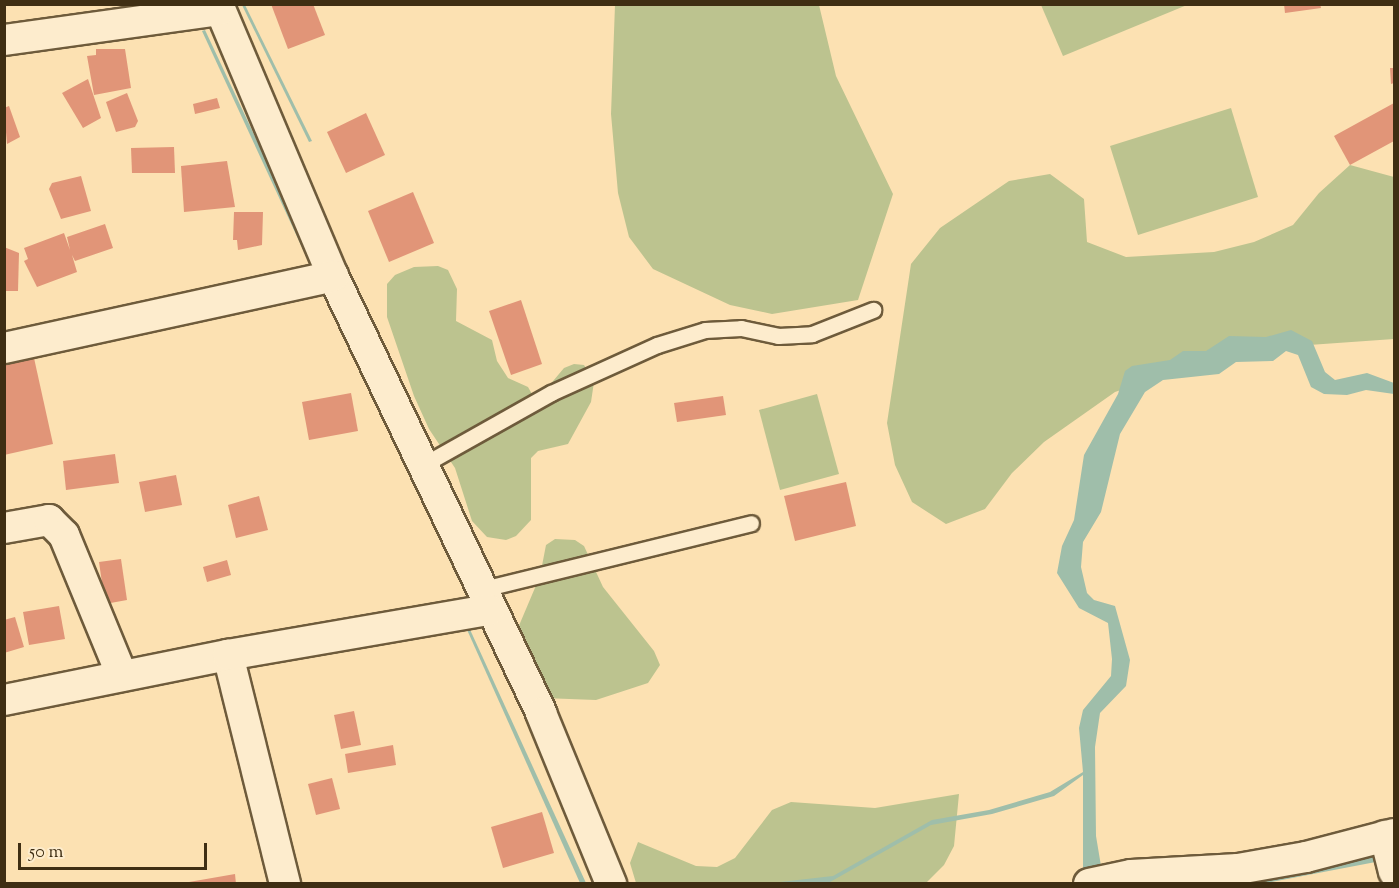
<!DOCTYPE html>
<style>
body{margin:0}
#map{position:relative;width:1399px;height:888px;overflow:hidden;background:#fce1b2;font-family:"Sorts Mill Goudy",serif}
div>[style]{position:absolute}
.green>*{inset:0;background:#bcc38f}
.water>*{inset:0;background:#9fbeaa}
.building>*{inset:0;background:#e19578}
.roads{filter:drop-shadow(2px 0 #6e5b3b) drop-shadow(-2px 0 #6e5b3b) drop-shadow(0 2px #6e5b3b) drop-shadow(0 -2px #6e5b3b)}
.service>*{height:15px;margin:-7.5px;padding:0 7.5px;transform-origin:7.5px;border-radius:7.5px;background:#fdeccd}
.minor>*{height:30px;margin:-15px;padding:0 15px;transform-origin:15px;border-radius:15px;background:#fdeccd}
span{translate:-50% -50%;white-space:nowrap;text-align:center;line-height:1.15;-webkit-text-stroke:5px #fdeccd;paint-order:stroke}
.frame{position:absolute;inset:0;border:6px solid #3f2e13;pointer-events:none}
.scale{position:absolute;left:18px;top:843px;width:189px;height:27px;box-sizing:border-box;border:3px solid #3f2e13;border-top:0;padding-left:8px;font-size:18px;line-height:21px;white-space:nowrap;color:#3f2e13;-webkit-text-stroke:4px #fdeccd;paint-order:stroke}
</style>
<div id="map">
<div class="green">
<div style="clip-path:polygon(615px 5px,819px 5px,836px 76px,893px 194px,858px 300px,772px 314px,730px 305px,653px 269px,629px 237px,618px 193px,611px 114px)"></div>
<div style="clip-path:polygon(1041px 5px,1187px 5px,1063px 56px)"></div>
<div style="clip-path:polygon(1231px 108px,1258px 197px,1138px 235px,1110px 146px)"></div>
<div style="clip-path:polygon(1350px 165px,1394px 177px,1394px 339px,1238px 350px,1115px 392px,1044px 442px,1012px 473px,985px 509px,946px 524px,912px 502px,895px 465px,887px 423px,911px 264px,940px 228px,1009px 181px,1050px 174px,1084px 199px,1087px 242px,1126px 257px,1214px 252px,1254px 242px,1293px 225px,1319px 193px)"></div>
<div style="clip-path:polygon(438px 266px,448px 270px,457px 289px,456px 321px,492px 340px,497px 361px,508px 378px,528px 387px,533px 396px,543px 393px,564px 368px,574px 364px,584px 365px,594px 382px,591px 402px,568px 444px,538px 451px,531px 458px,531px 520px,516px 536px,506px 540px,487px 537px,472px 521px,455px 468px,429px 429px,414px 396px,387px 317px,387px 284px,395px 275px,414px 267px)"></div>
<div style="clip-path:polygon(817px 394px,839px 474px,780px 490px,759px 410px)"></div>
<div style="clip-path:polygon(555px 539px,575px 540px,584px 546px,603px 587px,654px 651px,660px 665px,648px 683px,596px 700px,543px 698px,515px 635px,540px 576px,546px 545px)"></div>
<div style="clip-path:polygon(959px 794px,954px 846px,944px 865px,926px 883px,636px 883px,630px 863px,638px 842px,696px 866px,717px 867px,735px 858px,772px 810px,791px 802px,875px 808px)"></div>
</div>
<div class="water">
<div style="clip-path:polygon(242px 5px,245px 5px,312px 141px,309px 142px)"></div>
<div style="clip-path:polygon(205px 30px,310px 254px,306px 256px,202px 31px)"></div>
<div style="clip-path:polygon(324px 294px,329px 294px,460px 577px,458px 579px)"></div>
<div style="clip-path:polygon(1291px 330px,1312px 341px,1325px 372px,1335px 380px,1367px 373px,1394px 383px,1394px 394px,1366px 390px,1347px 395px,1324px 394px,1311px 387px,1298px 355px,1286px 351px,1273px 361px,1236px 362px,1219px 374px,1163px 380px,1145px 392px,1120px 434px,1101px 512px,1083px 542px,1081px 567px,1087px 593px,1094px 600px,1115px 606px,1130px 660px,1126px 686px,1100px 713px,1095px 747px,1096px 836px,1101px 866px,1083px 870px,1083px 775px,1054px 796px,992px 814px,931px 825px,830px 882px,771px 883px,833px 876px,932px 820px,989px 810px,1050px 792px,1083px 772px,1079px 728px,1083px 710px,1111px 676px,1112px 659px,1108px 623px,1079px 608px,1057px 573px,1062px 546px,1074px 520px,1084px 455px,1118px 394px,1125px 371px,1132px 366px,1170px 360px,1183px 351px,1206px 351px,1229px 336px,1266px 337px)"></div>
<div style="clip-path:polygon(464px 623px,467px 623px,586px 883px,580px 883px)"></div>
<div style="clip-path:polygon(1383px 852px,1386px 860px,1266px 883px,1235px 884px)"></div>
</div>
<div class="building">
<div style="clip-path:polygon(271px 4px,313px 4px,325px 35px,288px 49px)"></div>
<div style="clip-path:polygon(1284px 4px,1320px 4px,1321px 8px,1285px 13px)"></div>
<div style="clip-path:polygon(96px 49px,125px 49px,131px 88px,94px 95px,87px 56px,96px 55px)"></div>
<div style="clip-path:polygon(1390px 68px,1394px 68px,1394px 83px,1391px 84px)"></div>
<div style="clip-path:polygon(88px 79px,101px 118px,83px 128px,62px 93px)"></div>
<div style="clip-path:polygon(127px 93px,138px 121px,135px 127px,116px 132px,106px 102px)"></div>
<div style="clip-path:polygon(217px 98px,220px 108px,195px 114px,193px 104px)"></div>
<div style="clip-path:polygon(1394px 103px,1394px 141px,1350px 165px,1334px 136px)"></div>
<div style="clip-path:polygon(9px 106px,20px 137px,7px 144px,4px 108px)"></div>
<div style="clip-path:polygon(366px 113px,385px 155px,346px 173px,327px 132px)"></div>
<div style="clip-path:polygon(174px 147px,175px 173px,132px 173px,131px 148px)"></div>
<div style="clip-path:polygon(227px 161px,235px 207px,184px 212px,181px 166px)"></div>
<div style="clip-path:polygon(81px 176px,91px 211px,61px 219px,49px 189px,52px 183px)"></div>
<div style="clip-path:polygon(413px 192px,434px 243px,389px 262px,368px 211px)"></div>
<div style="clip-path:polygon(234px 212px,263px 212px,262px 245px,238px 250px,237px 240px,233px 240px)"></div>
<div style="clip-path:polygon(105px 224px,113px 248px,75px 261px,72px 255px,77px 272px,37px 287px,24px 261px,28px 259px,24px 248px,64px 233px,70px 250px,67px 237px)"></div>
<div style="clip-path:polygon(4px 247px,19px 253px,18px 291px,4px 291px)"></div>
<div style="clip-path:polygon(521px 300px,542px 364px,511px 375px,489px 311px)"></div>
<div style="clip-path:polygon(34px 358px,53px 444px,4px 455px,4px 365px)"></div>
<div style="clip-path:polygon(351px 393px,358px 431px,309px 440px,302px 402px)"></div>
<div style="clip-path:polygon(723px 396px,726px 415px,677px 422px,674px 403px)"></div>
<div style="clip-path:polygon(115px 454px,119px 483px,66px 490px,63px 461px)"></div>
<div style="clip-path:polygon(176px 475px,182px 505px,145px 512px,139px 482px)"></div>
<div style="clip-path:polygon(846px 482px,856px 526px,795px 541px,784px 496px)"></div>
<div style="clip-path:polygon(259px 496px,268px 530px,236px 538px,228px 505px)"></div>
<div style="clip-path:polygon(121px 559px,127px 600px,105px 604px,99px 562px)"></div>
<div style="clip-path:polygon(227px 560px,231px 575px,207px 582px,203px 567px)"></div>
<div style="clip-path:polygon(59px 606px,65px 639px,29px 645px,23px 612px)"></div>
<div style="clip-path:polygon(15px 617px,24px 647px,4px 653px,4px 620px)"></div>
<div style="clip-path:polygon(354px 711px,361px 745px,341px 749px,334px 715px)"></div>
<div style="clip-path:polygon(393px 745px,396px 765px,348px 773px,345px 754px)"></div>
<div style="clip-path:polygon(332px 778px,340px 809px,316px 815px,308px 784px)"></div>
<div style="clip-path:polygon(542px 812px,554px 853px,503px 868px,491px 827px)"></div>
<div style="clip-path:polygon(235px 874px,236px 884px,189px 884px,189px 882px)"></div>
</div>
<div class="roads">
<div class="service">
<div style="left:421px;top:466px;width:149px;rotate:-29.3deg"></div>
<div style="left:551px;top:393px;width:116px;rotate:-24.4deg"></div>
<div style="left:657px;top:345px;width:50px;rotate:-17.4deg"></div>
<div style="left:705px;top:330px;width:36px;rotate:-3deg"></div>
<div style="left:741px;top:328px;width:38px;rotate:12deg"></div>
<div style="left:778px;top:336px;width:34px;rotate:-3deg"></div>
<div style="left:812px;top:334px;width:66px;rotate:-21.5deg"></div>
<div style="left:479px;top:590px;width:280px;rotate:-13.8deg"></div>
</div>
<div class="minor">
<div style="left:218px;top:4px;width:295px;rotate:67.1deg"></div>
<div style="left:333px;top:276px;width:484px;rotate:64.5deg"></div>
<div style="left:541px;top:713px;width:185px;rotate:67.7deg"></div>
<div style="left:4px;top:40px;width:218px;rotate:-7.9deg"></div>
<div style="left:4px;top:348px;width:337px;rotate:-12.3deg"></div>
<div style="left:4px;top:528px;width:46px;rotate:-10.1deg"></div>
<div style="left:49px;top:520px;width:21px;rotate:45deg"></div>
<div style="left:64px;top:535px;width:152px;rotate:67.6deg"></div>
<div style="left:228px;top:655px;width:236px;rotate:76deg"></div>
<div style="left:4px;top:700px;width:228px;rotate:-11.4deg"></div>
<div style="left:228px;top:655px;width:265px;rotate:-9.8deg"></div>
<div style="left:1385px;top:836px;width:37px;rotate:76deg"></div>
<div style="left:1089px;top:884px;width:43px;rotate:-12.1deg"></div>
<div style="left:1131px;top:875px;width:107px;rotate:-3.2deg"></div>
<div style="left:1238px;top:869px;width:69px;rotate:-10deg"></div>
<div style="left:1306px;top:857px;width:91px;rotate:-14.6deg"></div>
</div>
</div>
<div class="frame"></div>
<div class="scale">50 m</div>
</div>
